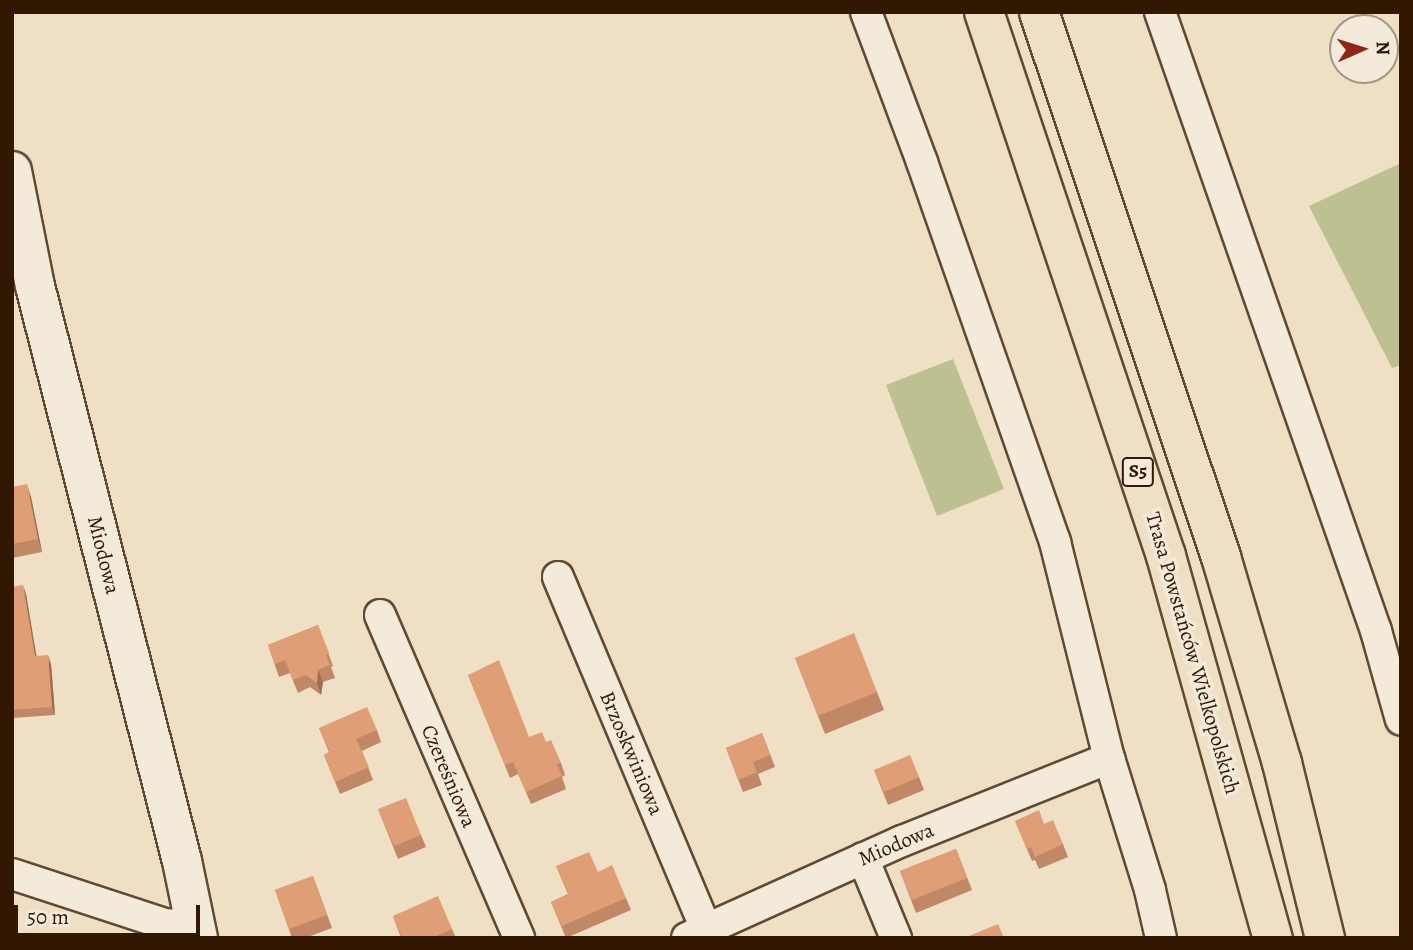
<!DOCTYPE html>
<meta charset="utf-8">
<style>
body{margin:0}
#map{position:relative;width:1413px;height:950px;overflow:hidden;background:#eedfc5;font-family:Alegreya,serif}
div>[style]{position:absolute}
.green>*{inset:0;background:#bdc191}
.roads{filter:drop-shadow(2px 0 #614933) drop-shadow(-2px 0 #614933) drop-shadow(0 2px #614933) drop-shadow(0 -2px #614933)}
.minor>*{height:30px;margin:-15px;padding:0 15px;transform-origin:15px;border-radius:15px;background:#f4ead9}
.secondary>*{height:38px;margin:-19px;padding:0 19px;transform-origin:19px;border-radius:19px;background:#f4ead9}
.motorway>*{height:38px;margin:-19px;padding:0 19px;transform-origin:19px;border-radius:19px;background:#eedfc5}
.wall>*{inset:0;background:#c08865}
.shaded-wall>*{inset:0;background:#9c6f53}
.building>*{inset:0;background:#df9e76}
span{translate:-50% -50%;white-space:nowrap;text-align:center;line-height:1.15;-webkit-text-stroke:7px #f4ead9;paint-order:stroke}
.shield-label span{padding:2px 5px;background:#f4ead9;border:2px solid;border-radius:5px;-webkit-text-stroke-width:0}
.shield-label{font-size:19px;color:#321702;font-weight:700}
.street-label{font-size:21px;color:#321702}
.frame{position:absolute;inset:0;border:14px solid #321702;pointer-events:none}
.north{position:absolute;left:1329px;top:14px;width:70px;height:70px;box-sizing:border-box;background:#f4ead9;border:2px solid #a69683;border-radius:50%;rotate:87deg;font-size:19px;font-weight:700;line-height:28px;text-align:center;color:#321702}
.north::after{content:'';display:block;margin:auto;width:24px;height:32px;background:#8f2418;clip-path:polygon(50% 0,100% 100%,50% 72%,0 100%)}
.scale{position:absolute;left:14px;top:905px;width:186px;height:32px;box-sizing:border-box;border:4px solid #321702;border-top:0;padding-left:9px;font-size:21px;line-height:24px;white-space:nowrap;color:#321702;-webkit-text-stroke:5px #f4ead9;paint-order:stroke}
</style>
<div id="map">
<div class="green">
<div style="clip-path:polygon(1401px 163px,1401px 365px,1392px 368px,1309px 206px)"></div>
<div style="clip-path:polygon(953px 359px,1004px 489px,937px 516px,886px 385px)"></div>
</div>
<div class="roads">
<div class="minor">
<div style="left:866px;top:12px;width:160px;rotate:69.5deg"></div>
<div style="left:922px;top:162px;width:403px;rotate:70.7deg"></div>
<div style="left:1055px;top:542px;width:223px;rotate:76deg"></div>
<div style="left:1109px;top:758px;width:138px;rotate:72.7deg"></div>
<div style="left:1150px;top:890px;width:49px;rotate:77.1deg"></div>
<div style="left:1160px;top:12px;width:656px;rotate:70.76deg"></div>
<div style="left:1376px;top:631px;width:92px;rotate:74.3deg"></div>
<div style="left:558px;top:577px;width:382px;rotate:67.2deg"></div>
<div style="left:380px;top:615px;width:352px;rotate:66.7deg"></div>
<div style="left:863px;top:858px;width:87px;rotate:67.6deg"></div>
<div style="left:12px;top:874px;width:164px;rotate:18.1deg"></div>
<div style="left:168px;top:925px;width:26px;rotate:-7deg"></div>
<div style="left:687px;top:938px;width:236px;rotate:-24.3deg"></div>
<div style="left:902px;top:841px;width:223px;rotate:-21.8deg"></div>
</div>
<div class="secondary">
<div style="left:12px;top:171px;width:117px;rotate:78.7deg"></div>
<div style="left:35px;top:286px;width:593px;rotate:75.66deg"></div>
<div style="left:182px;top:861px;width:79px;rotate:78.3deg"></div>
</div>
<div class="motorway">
<div style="left:984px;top:12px;width:574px;rotate:71.5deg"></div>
<div style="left:1166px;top:556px;width:397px;rotate:74.4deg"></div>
<div style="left:1039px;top:12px;width:575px;rotate:71.53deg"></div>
<div style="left:1221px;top:557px;width:215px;rotate:73.5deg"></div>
<div style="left:1282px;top:763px;width:180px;rotate:76.2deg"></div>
</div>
</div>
<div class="wall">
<div style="clip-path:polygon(12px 487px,31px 497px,42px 552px,12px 558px)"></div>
<div style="clip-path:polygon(12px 587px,26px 594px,36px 656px,51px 664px,55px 715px,12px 718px)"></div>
<div style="clip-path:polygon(318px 625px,333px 666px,331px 667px,335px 678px,323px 682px,321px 695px,310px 687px,298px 693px,290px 673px,279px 677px,268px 645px)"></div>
<div style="clip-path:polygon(795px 658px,877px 692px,884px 710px,825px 734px)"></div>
<div style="clip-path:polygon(468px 675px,529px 737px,546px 742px,561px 763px,565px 775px,562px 777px,566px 789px,531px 804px,518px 774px,510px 778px)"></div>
<div style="clip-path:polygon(319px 728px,377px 730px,381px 742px,362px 751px,373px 780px,340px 794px,324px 755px,329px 752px)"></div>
<div style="clip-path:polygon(762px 733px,775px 767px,758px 774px,762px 785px,743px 792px,726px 748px)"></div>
<div style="clip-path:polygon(874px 770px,919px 777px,924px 790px,888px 805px)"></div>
<div style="clip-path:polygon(378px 809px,421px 835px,426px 847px,398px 859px)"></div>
<div style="clip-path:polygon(1015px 821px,1044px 824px,1063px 844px,1068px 857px,1039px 869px,1035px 860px,1032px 861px)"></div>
<div style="clip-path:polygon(956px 849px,972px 890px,916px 913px,900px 871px)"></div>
<div style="clip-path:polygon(556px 866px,598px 872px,626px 898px,631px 910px,566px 938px,551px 902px,568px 894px)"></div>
<div style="clip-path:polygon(313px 876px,332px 928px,305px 938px,292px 938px,275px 890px)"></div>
<div style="clip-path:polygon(393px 916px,452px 929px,456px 938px,401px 938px)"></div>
</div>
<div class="shaded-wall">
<div style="clip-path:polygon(27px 484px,31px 497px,42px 552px,38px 539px)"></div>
<div style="clip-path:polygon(23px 585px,26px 594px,38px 665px,35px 656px)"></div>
<div style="clip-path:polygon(48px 655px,51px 664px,55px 715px,52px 707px)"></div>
<div style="clip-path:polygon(318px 670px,323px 682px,321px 695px,317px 683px)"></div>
</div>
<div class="building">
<div style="clip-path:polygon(27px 484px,38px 539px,12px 544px,12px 487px)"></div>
<div style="clip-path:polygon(23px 585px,35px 656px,48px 655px,52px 707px,12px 710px,12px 587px)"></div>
<div style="clip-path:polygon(318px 625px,329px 653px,326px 655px,330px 665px,318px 670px,317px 683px,306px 675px,293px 680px,285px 660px,275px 664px,268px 645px)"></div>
<div style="clip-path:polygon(854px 633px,877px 692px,818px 716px,795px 658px)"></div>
<div style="clip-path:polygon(499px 660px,529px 737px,542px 732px,546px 742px,551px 740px,561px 763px,557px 764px,562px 776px,526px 792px,513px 762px,505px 765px,468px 675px)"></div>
<div style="clip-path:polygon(367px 707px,377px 730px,356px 739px,369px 767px,335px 782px,324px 755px,330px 752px,319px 728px)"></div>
<div style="clip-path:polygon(762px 733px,770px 755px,753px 762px,757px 772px,738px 780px,726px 748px)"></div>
<div style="clip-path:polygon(910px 755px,919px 777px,884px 792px,874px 770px)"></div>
<div style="clip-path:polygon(406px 798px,421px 835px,394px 846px,378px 809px)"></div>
<div style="clip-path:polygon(1039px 810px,1044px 824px,1053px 820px,1063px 844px,1035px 857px,1031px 847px,1027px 849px,1015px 821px)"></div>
<div style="clip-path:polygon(956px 849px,967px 878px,912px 900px,900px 871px)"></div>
<div style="clip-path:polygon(589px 852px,598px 872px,612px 865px,626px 898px,562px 926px,551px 902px,569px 894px,556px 866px)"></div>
<div style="clip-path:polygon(313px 876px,327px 915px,289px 929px,275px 890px)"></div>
<div style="clip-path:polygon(438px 896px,452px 929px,432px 938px,402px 938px,393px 916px)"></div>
<div style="clip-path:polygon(998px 924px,1004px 938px,964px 938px)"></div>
</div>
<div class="shield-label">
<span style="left:1138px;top:472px">S5</span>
</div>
<div class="street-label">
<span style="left:104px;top:555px;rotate:76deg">Miodowa</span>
<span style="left:1193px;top:653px;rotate:74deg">Trasa Powstańców Wielkopolskich</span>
<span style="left:632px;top:753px;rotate:67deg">Brzoskwiniowa</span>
<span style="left:449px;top:776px;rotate:67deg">Czereśniowa</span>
<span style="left:896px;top:844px;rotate:-23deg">Miodowa</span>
</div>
<div class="frame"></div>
<div class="north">N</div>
<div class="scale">50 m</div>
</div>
